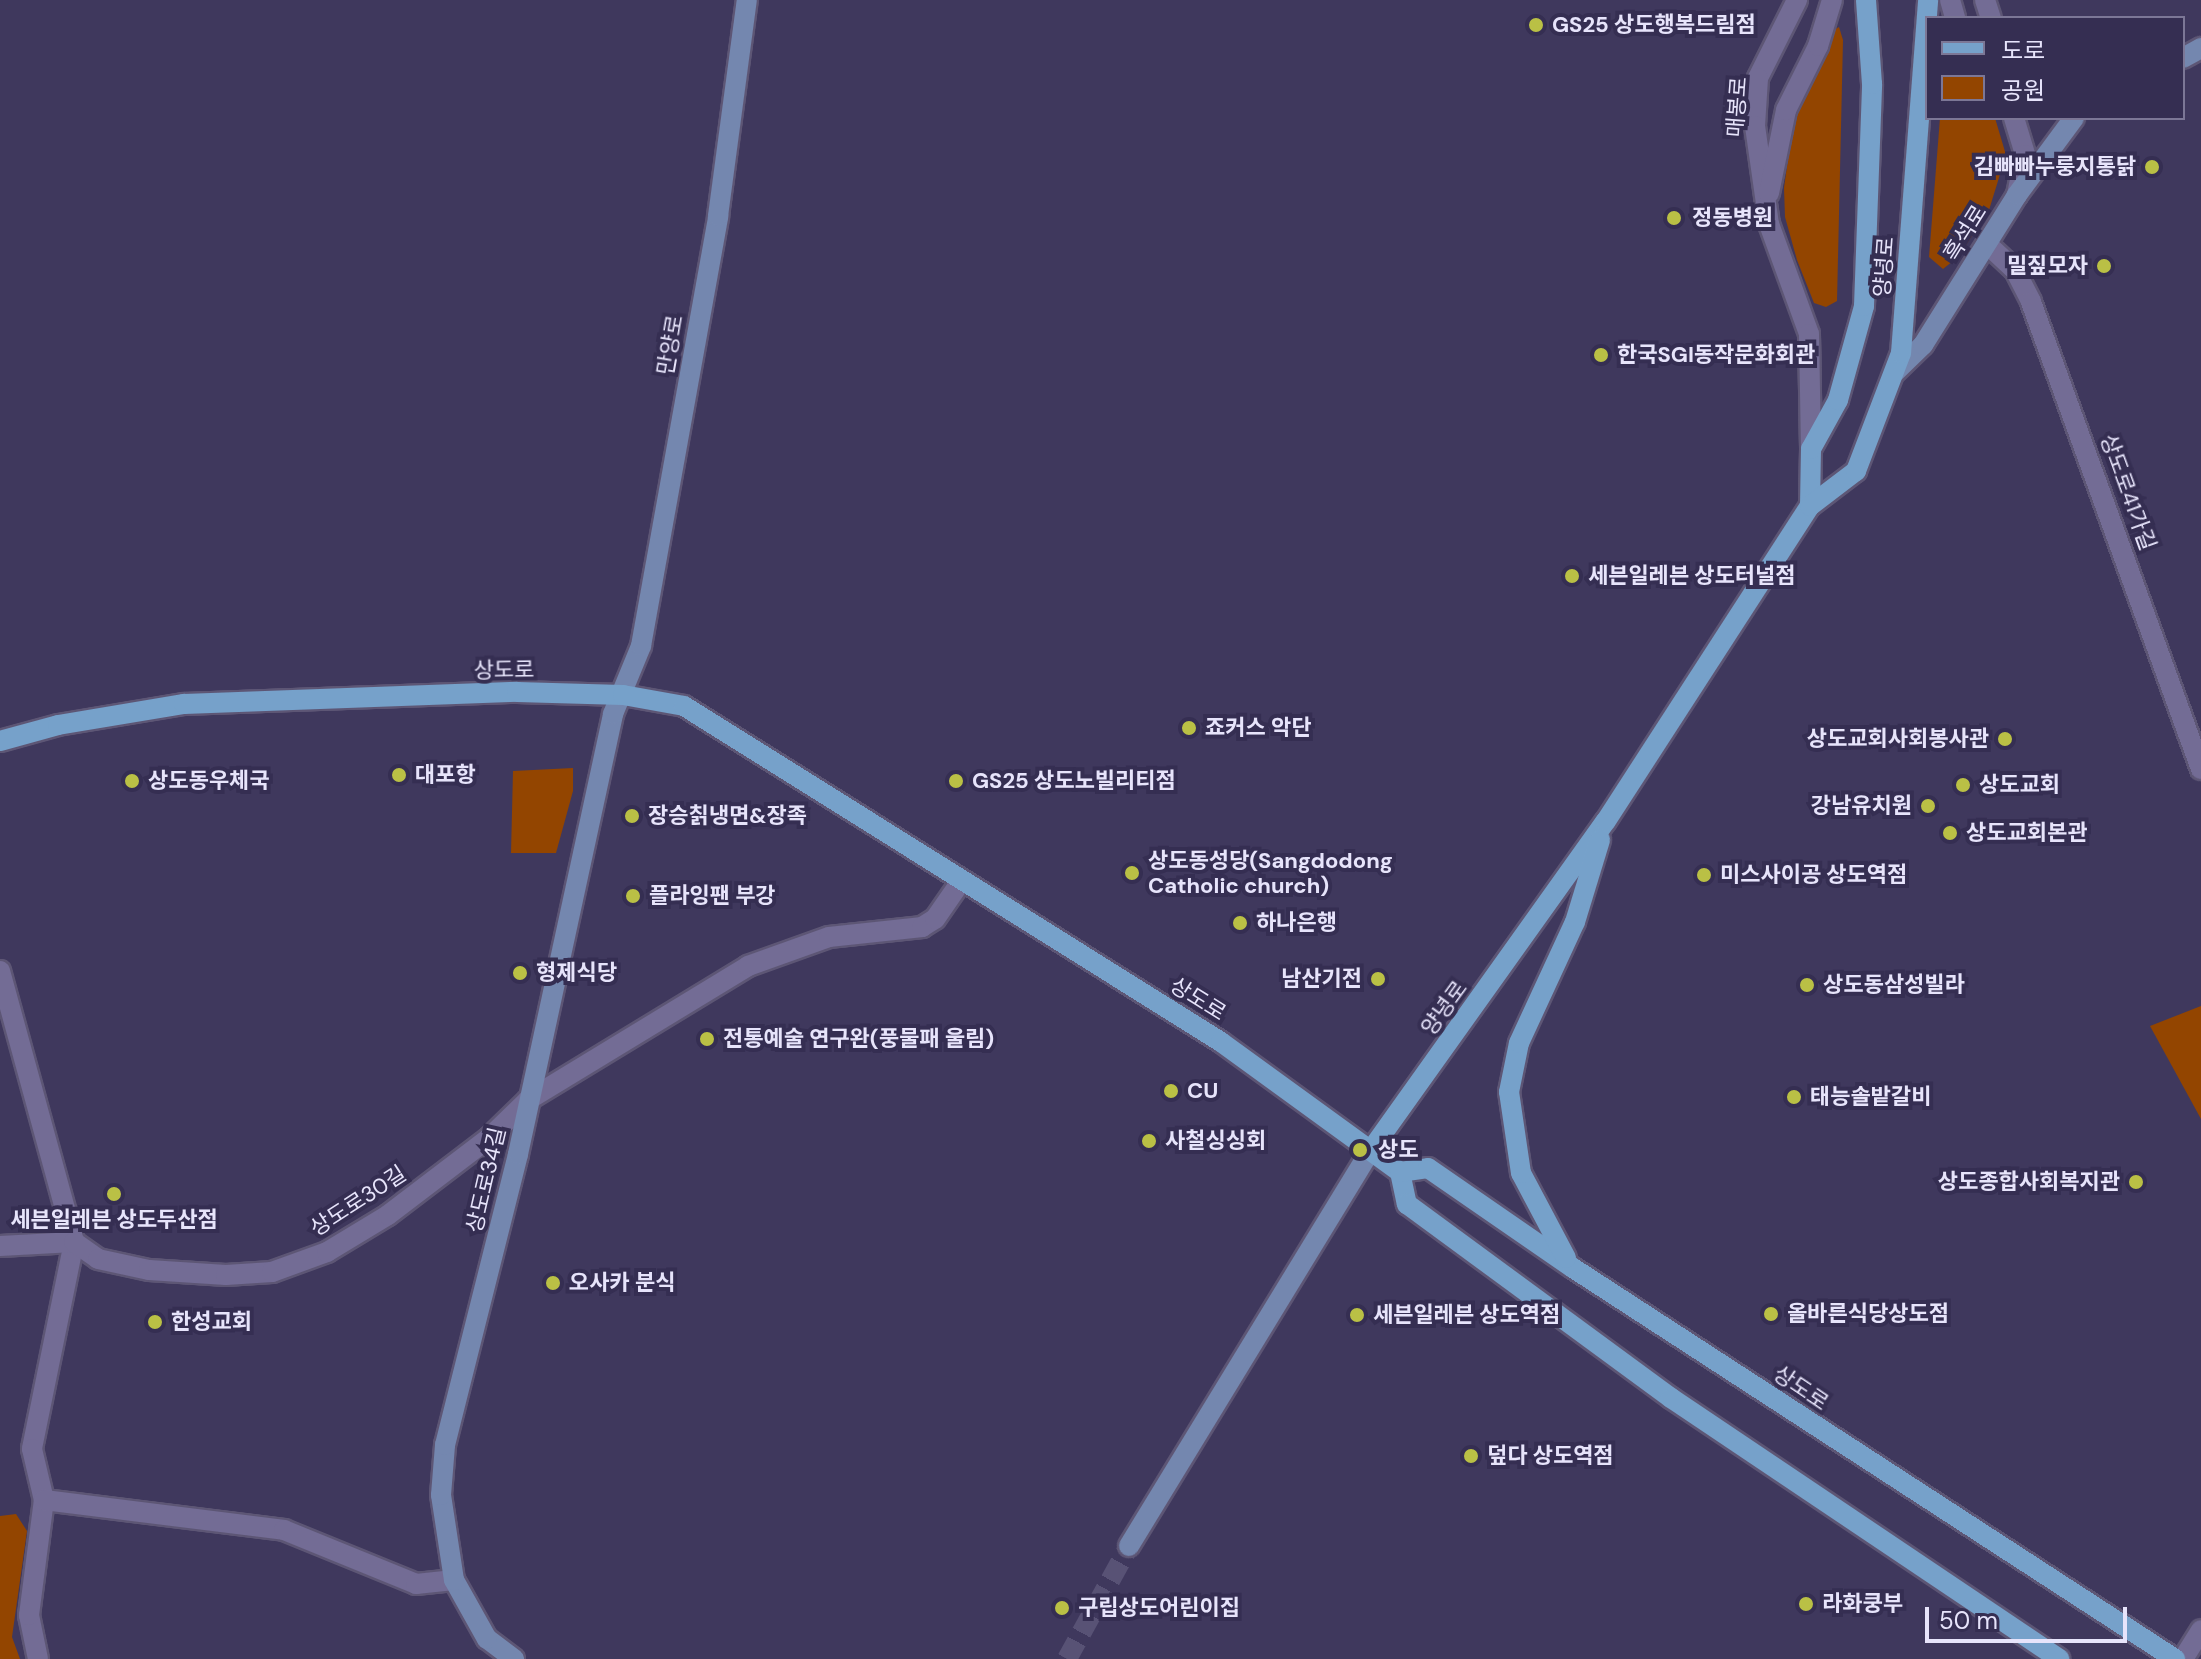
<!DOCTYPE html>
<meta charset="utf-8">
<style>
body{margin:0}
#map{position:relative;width:2201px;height:1659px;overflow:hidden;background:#3f385d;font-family:"DM Sans","Noto Sans KR",sans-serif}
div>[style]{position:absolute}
.green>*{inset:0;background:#934500}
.secondary-tunnel>*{height:20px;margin-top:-10px;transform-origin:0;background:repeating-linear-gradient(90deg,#585275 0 20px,transparent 0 30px)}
.roads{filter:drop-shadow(2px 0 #5d5675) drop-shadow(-2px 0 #5d5675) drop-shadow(0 2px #5d5675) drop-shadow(0 -2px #5d5675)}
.street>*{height:20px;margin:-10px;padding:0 10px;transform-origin:10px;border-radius:10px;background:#736c95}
.secondary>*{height:20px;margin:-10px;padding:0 10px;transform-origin:10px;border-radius:10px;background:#7487af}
.primary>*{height:20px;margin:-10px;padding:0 10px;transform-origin:10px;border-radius:10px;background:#76a1ca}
.dots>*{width:22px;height:22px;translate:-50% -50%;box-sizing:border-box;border:4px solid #352e52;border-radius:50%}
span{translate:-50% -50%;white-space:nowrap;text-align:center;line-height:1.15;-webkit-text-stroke:8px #352e52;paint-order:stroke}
.poi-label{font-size:22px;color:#e7e4fb;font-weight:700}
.left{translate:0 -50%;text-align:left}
.right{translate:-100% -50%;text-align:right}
.street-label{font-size:22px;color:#e7e4fb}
.legend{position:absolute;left:1925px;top:16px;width:260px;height:104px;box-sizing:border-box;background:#352e52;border:2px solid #7c7796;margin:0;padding:10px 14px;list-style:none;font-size:24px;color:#e7e4fb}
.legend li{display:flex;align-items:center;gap:16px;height:40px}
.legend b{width:40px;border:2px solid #7c7796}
.scale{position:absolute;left:1925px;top:1607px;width:202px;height:36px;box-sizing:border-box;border:4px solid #e7e4fb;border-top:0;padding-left:10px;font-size:24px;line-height:28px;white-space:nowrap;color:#e7e4fb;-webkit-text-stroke:6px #352e52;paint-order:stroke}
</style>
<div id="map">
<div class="green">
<div style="clip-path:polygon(1839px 27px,1843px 40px,1837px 301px,1826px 307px,1814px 303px,1797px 260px,1785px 217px,1784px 188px,1794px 114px,1832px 31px)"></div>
<div style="clip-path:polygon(1940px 118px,1995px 118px,2006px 155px,1989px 210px,1958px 257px,1943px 269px,1929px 257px)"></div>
<div style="clip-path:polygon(573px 768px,573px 791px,556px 853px,511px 853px,513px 771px)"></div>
<div style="clip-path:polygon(2201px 1006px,2201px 1119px,2150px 1026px)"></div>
<div style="clip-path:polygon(16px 1514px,27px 1531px,12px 1637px,20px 1659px,0 1659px,0 1516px)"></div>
</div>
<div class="secondary-tunnel">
<div style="left:1067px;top:1659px;width:129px;rotate:-61.2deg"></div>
</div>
<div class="roads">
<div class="street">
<div style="left:1797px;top:0;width:87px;rotate:116.6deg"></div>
<div style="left:1758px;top:78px;width:48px;rotate:93.6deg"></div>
<div style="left:1755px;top:126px;width:99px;rotate:81.9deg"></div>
<div style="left:1769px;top:224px;width:117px;rotate:70deg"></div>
<div style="left:1809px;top:334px;width:115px;rotate:89deg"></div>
<div style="left:1950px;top:0;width:19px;rotate:74deg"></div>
<div style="left:1985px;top:0;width:19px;rotate:72deg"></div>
<div style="left:2014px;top:118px;width:39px;rotate:73deg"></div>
<div style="left:2025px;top:155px;width:41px;rotate:101.3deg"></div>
<div style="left:1769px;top:193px;width:85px;rotate:-78.4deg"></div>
<div style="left:1786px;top:110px;width:72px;rotate:-63.4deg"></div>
<div style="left:1818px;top:46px;width:48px;rotate:-73.1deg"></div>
<div style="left:1987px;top:244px;width:38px;rotate:43deg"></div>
<div style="left:2015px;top:270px;width:36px;rotate:63deg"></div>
<div style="left:2031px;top:302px;width:497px;rotate:70deg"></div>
<div style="left:0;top:971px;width:281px;rotate:74.7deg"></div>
<div style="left:74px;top:1242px;width:211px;rotate:101.5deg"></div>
<div style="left:32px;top:1449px;width:52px;rotate:76.8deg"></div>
<div style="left:0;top:1246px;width:74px;rotate:-3.1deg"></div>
<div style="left:74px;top:1242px;width:29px;rotate:35deg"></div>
<div style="left:98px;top:1259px;width:52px;rotate:12.2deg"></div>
<div style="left:149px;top:1270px;width:77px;rotate:3.7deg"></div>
<div style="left:226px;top:1275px;width:46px;rotate:-3.7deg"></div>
<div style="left:272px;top:1272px;width:59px;rotate:-20deg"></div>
<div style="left:327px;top:1252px;width:71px;rotate:-31.2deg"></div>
<div style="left:388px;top:1215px;width:127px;rotate:-37.3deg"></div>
<div style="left:489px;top:1138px;width:54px;rotate:-44.3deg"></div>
<div style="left:528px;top:1100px;width:258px;rotate:-31.3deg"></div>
<div style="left:748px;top:966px;width:86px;rotate:-19.7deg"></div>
<div style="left:829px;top:937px;width:94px;rotate:-6.1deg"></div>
<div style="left:922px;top:927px;width:15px;rotate:-32deg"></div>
<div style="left:935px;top:919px;width:47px;rotate:-55.3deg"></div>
<div style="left:38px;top:1659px;width:45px;rotate:-101.6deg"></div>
<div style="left:29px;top:1615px;width:116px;rotate:-82.6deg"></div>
<div style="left:44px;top:1500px;width:242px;rotate:7.1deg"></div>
<div style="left:284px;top:1530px;width:143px;rotate:22.2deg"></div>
<div style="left:416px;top:1584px;width:38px;rotate:-6deg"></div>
<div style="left:2183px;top:1659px;width:34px;rotate:-58deg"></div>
</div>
<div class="secondary">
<div style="left:2183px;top:58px;width:21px;rotate:-29deg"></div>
<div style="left:1895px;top:372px;width:39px;rotate:-44deg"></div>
<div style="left:1923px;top:345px;width:177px;rotate:-57.9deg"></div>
<div style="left:2017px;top:195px;width:96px;rotate:-53.5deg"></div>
<div style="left:1129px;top:1546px;width:464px;rotate:-58.6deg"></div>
<div style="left:514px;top:1659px;width:34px;rotate:-143deg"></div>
<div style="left:487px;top:1639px;width:68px;rotate:-119.2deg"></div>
<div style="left:454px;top:1580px;width:86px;rotate:-98.7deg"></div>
<div style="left:441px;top:1495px;width:50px;rotate:-85.4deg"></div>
<div style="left:445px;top:1445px;width:300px;rotate:-75.9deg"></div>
<div style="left:518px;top:1154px;width:450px;rotate:-77.8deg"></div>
<div style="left:613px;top:714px;width:74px;rotate:-67.6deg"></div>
<div style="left:641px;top:646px;width:437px;rotate:-79.8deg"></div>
<div style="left:718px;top:216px;width:218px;rotate:-82.4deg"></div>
</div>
<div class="primary">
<div style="left:1810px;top:506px;width:57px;rotate:-89deg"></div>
<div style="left:1811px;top:449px;width:56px;rotate:-61.1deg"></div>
<div style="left:1838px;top:400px;width:98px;rotate:-74.5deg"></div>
<div style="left:1864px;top:306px;width:222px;rotate:-87.9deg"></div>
<div style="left:1872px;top:84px;width:84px;rotate:-94.1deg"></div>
<div style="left:0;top:741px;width:60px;rotate:-15.4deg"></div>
<div style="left:58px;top:725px;width:128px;rotate:-9.5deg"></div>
<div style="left:184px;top:704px;width:333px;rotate:-2.1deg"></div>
<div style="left:517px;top:692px;width:106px;rotate:1.6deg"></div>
<div style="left:623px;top:695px;width:62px;rotate:10.2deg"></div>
<div style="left:684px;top:706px;width:633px;rotate:32.03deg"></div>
<div style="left:1221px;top:1042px;width:221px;rotate:36deg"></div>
<div style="left:1400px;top:1172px;width:33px;rotate:78deg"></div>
<div style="left:1407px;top:1204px;width:328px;rotate:36.3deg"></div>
<div style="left:1671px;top:1398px;width:468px;rotate:33.9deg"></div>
<div style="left:1371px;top:1150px;width:404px;rotate:-54.5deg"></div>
<div style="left:1606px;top:821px;width:375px;rotate:-57.1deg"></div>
<div style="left:1810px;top:506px;width:58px;rotate:-37.3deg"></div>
<div style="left:1856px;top:471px;width:126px;rotate:-69.1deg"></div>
<div style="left:1901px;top:353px;width:354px;rotate:-85.6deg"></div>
<div style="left:1400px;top:1172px;width:28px;rotate:-8deg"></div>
<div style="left:1428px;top:1168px;width:176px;rotate:34.6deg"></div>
<div style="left:1573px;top:1268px;width:718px;rotate:33deg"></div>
<div style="left:1566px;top:1258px;width:96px;rotate:-117.9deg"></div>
<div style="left:1521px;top:1173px;width:82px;rotate:-98.4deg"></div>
<div style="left:1509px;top:1092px;width:50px;rotate:-78.5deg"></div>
<div style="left:1519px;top:1043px;width:133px;rotate:-65.2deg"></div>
<div style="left:1575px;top:922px;width:86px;rotate:-73deg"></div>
</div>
</div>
<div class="dots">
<div style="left:1536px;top:25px;background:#bac045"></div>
<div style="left:2152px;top:167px;background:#bac045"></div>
<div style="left:1674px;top:218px;background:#bac045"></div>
<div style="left:2104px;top:266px;background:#bac045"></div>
<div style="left:1601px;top:355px;background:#bac045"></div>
<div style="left:1572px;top:576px;background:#bac045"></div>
<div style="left:1189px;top:728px;background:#bac045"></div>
<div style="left:2005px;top:739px;background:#bac045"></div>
<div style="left:399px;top:775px;background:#bac045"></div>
<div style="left:132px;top:781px;background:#bac045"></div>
<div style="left:956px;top:781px;background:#bac045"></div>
<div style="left:1963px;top:785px;background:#bac045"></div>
<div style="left:1928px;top:806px;background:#bac045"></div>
<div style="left:632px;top:816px;background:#bac045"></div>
<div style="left:1950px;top:833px;background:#bac045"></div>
<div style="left:1132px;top:873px;background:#bac045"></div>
<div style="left:1704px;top:875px;background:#bac045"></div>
<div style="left:633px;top:896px;background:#bac045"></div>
<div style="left:1240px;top:923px;background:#bac045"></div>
<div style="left:520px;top:973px;background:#bac045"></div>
<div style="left:1378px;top:979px;background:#bac045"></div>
<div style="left:1807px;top:985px;background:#bac045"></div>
<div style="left:707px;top:1039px;background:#bac045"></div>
<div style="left:1171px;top:1091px;background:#bac045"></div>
<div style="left:1794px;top:1097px;background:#bac045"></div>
<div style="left:1149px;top:1141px;background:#bac045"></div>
<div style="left:1360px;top:1150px;background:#bac045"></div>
<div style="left:2136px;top:1182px;background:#bac045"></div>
<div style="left:114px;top:1194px;background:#bac045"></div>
<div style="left:553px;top:1283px;background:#bac045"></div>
<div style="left:1771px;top:1314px;background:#bac045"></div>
<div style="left:1357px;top:1315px;background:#bac045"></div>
<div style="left:155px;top:1322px;background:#bac045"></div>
<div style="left:1471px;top:1456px;background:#bac045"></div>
<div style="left:1806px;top:1604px;background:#bac045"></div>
<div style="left:1062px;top:1608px;background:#bac045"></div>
</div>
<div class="poi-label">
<span class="left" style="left:1552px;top:25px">GS25 상도행복드림점</span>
<span class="right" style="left:2136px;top:167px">김빠빠누룽지통닭</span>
<span class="left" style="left:1692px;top:218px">정동병원</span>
<span class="right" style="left:2088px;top:266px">밀짚모자</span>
<span class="left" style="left:1617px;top:355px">한국SGI동작문화회관</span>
<span class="left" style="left:1588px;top:576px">세븐일레븐 상도터널점</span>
<span class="left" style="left:1205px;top:728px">죠커스 악단</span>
<span class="right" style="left:1989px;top:739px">상도교회사회봉사관</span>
<span class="left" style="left:415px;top:775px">대포항</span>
<span class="left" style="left:148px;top:781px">상도동우체국</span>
<span class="left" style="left:972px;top:781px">GS25 상도노빌리티점</span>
<span class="left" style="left:1979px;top:785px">상도교회</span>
<span class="right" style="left:1912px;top:806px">강남유치원</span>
<span class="left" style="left:648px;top:816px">장승칡냉면&amp;장족</span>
<span class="left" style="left:1966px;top:833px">상도교회본관</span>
<span class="left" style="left:1148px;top:873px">상도동성당(Sangdodong<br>Catholic church)</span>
<span class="left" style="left:1720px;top:875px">미스사이공 상도역점</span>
<span class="left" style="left:649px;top:896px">플라잉팬 부강</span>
<span class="left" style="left:1256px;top:923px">하나은행</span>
<span class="left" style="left:536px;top:973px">형제식당</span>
<span class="right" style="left:1362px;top:979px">남산기전</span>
<span class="left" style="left:1823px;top:985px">상도동삼성빌라</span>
<span class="left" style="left:723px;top:1039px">전통예술 연구완(풍물패 울림)</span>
<span class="left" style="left:1187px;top:1091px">CU</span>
<span class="left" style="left:1810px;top:1097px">태능솔밭갈비</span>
<span class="left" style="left:1165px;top:1141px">사철싱싱회</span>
<span class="left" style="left:1378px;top:1150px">상도</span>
<span class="right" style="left:2120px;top:1182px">상도종합사회복지관</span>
<span style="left:114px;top:1220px">세븐일레븐 상도두산점</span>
<span class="left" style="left:569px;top:1283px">오사카 분식</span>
<span class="left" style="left:1787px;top:1314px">올바른식당상도점</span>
<span class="left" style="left:1373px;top:1315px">세븐일레븐 상도역점</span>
<span class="left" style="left:171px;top:1322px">한성교회</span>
<span class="left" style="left:1487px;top:1456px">덮다 상도역점</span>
<span class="left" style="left:1822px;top:1604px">라화쿵부</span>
<span class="left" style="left:1078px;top:1608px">구립상도어린이집</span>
</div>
<div class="street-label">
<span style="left:1737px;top:107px;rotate:-86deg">매봉로</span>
<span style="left:1965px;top:233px;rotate:-58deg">흑석로</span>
<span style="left:1884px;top:267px;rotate:-86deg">양녕로</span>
<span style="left:670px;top:345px;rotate:-80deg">만양로</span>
<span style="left:2128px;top:492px;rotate:70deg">상도로41가길</span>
<span style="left:504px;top:670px;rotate:-1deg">상도로</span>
<span style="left:1198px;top:999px;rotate:32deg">상도로</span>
<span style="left:1444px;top:1008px;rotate:-54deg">양녕로</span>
<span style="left:486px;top:1180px;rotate:-77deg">상도로34길</span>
<span style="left:358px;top:1201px;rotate:-33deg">상도로30길</span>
<span style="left:1801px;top:1388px;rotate:34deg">상도로</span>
</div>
<ul class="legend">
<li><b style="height:10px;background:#76a1ca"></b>도로</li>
<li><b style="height:22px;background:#934500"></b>공원</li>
</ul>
<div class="scale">50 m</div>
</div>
